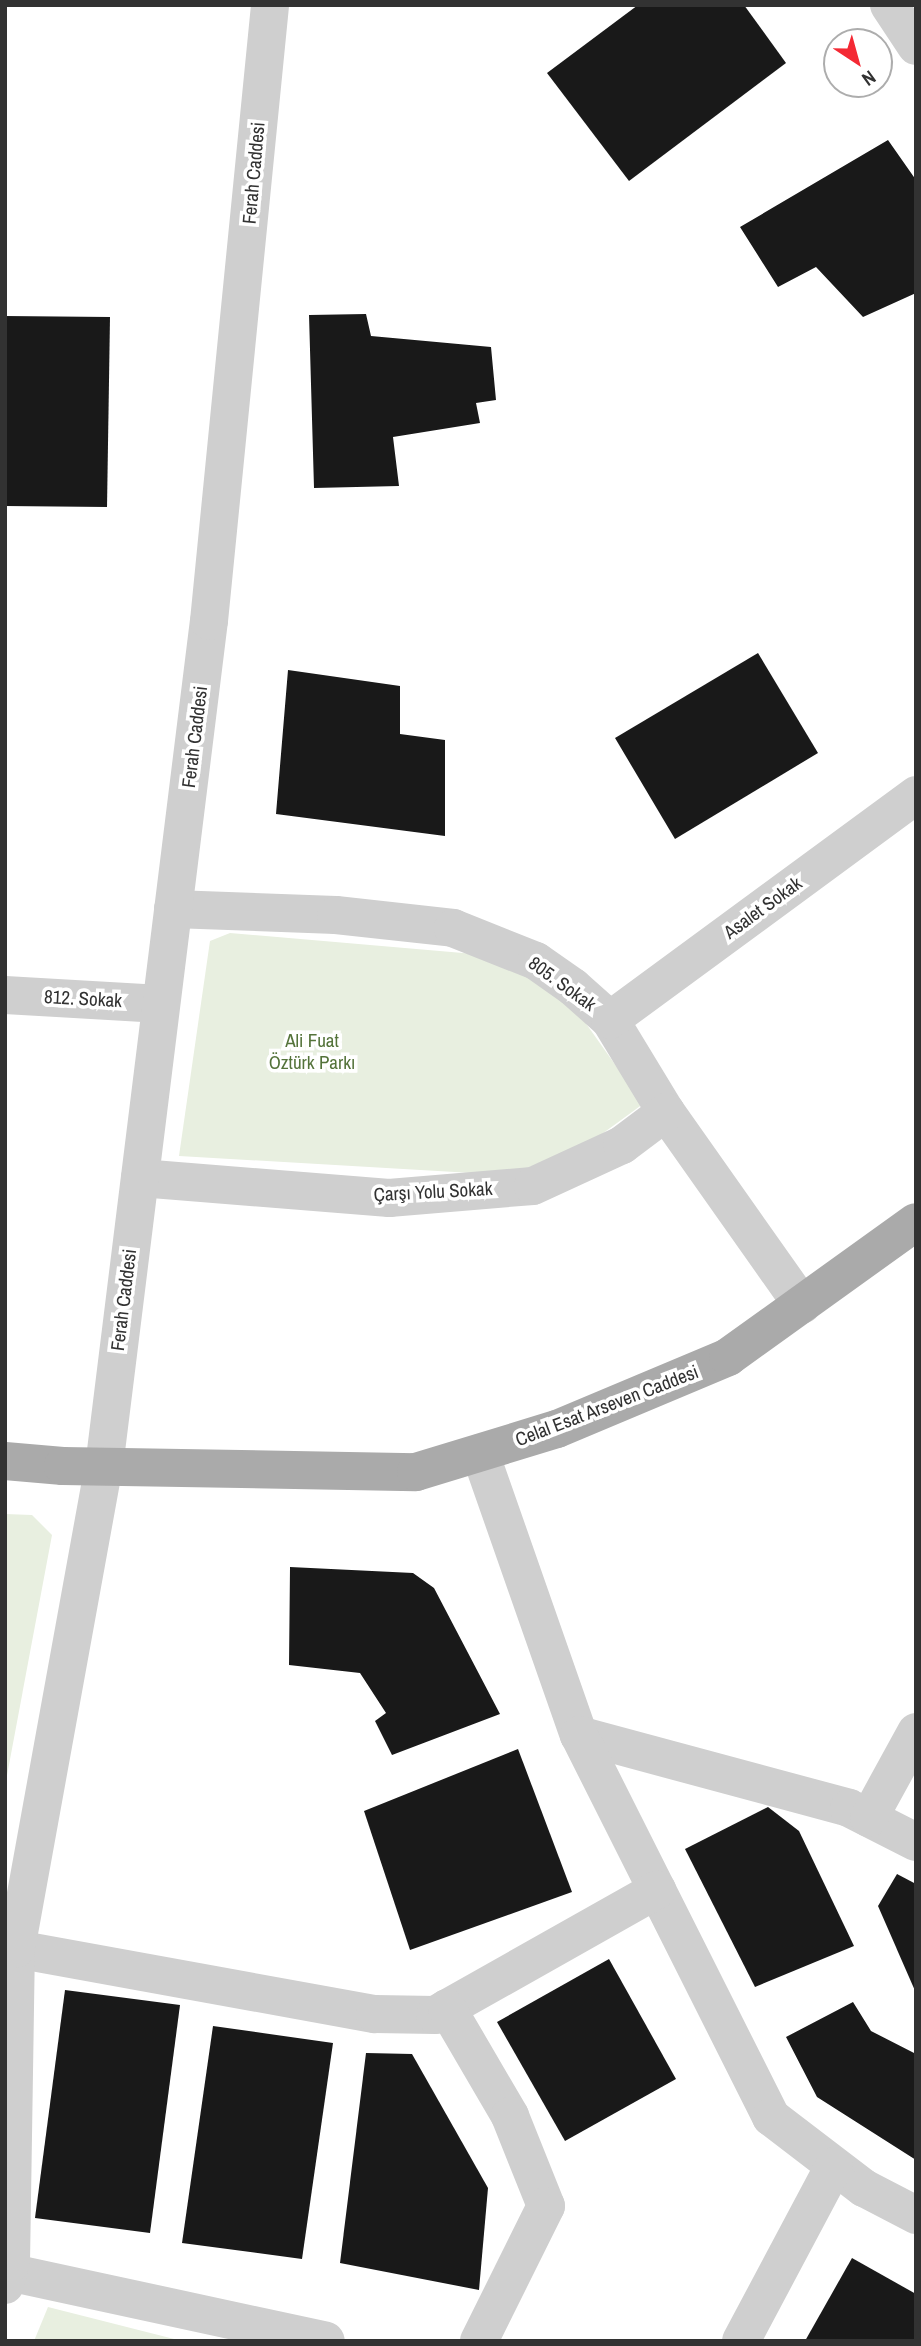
<!DOCTYPE html>
<meta charset="utf-8">
<style>
body{margin:0}
#map{position:relative;width:921px;height:2346px;overflow:hidden;background:#fff;font-family:"Archivo Narrow",sans-serif}
div>[style]{position:absolute}
.green>*{inset:0;background:#e8efe0}
.building>*{inset:0;background:#191919}
.minor>*{height:38px;margin:-19px;padding:0 19px;transform-origin:19px;border-radius:19px;background:#cfcfcf}
.major>*{height:38px;margin:-19px;padding:0 19px;transform-origin:19px;border-radius:19px;background:#aaa}
span{translate:-50% -50%;white-space:nowrap;text-align:center;line-height:1.15;-webkit-text-stroke:7px #fff;paint-order:stroke}
.street-label{font-size:19px;color:#323232}
.park-label{font-size:19px;color:#54733a}
.frame{position:absolute;inset:0;border:7px solid #323232;pointer-events:none}
.north{position:absolute;left:823px;top:28px;width:70px;height:70px;box-sizing:border-box;background:#fff;border:2px solid #adadad;border-radius:50%;rotate:144deg;font-size:19px;font-weight:700;line-height:28px;text-align:center;color:#323232}
.north::after{content:'';display:block;margin:auto;width:24px;height:32px;background:#f42934;clip-path:polygon(50% 0,100% 100%,50% 72%,0 100%)}
</style>
<div id="map">
<div class="green">
<div style="clip-path:polygon(230px 933px,486px 955px,530px 974px,575px 1008px,643px 1104px,580px 1150px,506px 1175px,179px 1156px,210px 941px)"></div>
<div style="clip-path:polygon(5px 1514px,32px 1515px,52px 1535px,5px 1786px)"></div>
<div style="clip-path:polygon(48px 2307px,182px 2341px,34px 2341px)"></div>
</div>
<div class="building">
<div style="clip-path:polygon(638px 5px,744px 5px,786px 63px,629px 181px,547px 73px)"></div>
<div style="clip-path:polygon(888px 140px,916px 180px,916px 293px,863px 317px,816px 267px,778px 287px,740px 227px)"></div>
<div style="clip-path:polygon(366px 314px,371px 336px,491px 347px,496px 400px,476px 403px,480px 423px,393px 437px,399px 486px,314px 488px,309px 315px)"></div>
<div style="clip-path:polygon(5px 316px,110px 317px,107px 507px,5px 506px)"></div>
<div style="clip-path:polygon(758px 653px,818px 753px,675px 839px,615px 738px)"></div>
<div style="clip-path:polygon(288px 670px,400px 686px,400px 734px,445px 740px,445px 836px,276px 814px)"></div>
<div style="clip-path:polygon(290px 1567px,413px 1573px,434px 1588px,500px 1714px,392px 1755px,375px 1721px,386px 1713px,360px 1673px,289px 1665px)"></div>
<div style="clip-path:polygon(518px 1749px,572px 1892px,410px 1950px,364px 1811px)"></div>
<div style="clip-path:polygon(768px 1807px,799px 1831px,854px 1946px,755px 1987px,685px 1849px)"></div>
<div style="clip-path:polygon(897px 1874px,916px 1884px,916px 1993px,878px 1906px)"></div>
<div style="clip-path:polygon(609px 1959px,676px 2079px,565px 2141px,497px 2022px)"></div>
<div style="clip-path:polygon(65px 1990px,180px 2005px,150px 2233px,35px 2218px)"></div>
<div style="clip-path:polygon(853px 2002px,871px 2031px,916px 2054px,916px 2160px,817px 2097px,786px 2037px)"></div>
<div style="clip-path:polygon(213px 2026px,333px 2043px,302px 2259px,182px 2243px)"></div>
<div style="clip-path:polygon(366px 2053px,412px 2054px,488px 2188px,479px 2290px,340px 2263px)"></div>
<div style="clip-path:polygon(852px 2258px,916px 2294px,916px 2341px,805px 2341px)"></div>
</div>
<div class="minor">
<div style="left:889px;top:5px;width:49px;rotate:56.6deg"></div>
<div style="left:173px;top:909px;width:163px;rotate:2.1deg"></div>
<div style="left:336px;top:915px;width:118px;rotate:6.3deg"></div>
<div style="left:453px;top:928px;width:89px;rotate:21.7deg"></div>
<div style="left:536px;top:961px;width:45px;rotate:35.1deg"></div>
<div style="left:573px;top:987px;width:50px;rotate:41.7deg"></div>
<div style="left:610px;top:1020px;width:108px;rotate:58.7deg"></div>
<div style="left:666px;top:1112px;width:236px;rotate:54.8deg"></div>
<div style="left:5px;top:995px;width:156px;rotate:3.3deg"></div>
<div style="left:610px;top:1020px;width:380px;rotate:-36.3deg"></div>
<div style="left:140px;top:1178px;width:250px;rotate:4.6deg"></div>
<div style="left:389px;top:1198px;width:144px;rotate:-4.8deg"></div>
<div style="left:533px;top:1186px;width:98px;rotate:-24.7deg"></div>
<div style="left:622px;top:1145px;width:55px;rotate:-36.9deg"></div>
<div style="left:480px;top:1453px;width:299px;rotate:70.7deg"></div>
<div style="left:579px;top:1735px;width:280px;rotate:15.1deg"></div>
<div style="left:849px;top:1808px;width:75px;rotate:26.9deg"></div>
<div style="left:579px;top:1735px;width:428px;rotate:63.3deg"></div>
<div style="left:771px;top:2117px;width:117px;rotate:37.4deg"></div>
<div style="left:864px;top:2188px;width:59px;rotate:27.4deg"></div>
<div style="left:869px;top:1818px;width:98px;rotate:-61.3deg"></div>
<div style="left:16px;top:1949px;width:365px;rotate:10.3deg"></div>
<div style="left:375px;top:2014px;width:60px;rotate:1deg"></div>
<div style="left:435px;top:2015px;width:255px;rotate:-29.4deg"></div>
<div style="left:447px;top:2008px;width:125px;rotate:59.7deg"></div>
<div style="left:510px;top:2116px;width:97px;rotate:68.2deg"></div>
<div style="left:546px;top:2206px;width:151px;rotate:116.4deg"></div>
<div style="left:8px;top:2272px;width:325px;rotate:12.2deg"></div>
<div style="left:5px;top:2285px;width:23px;rotate:-75deg"></div>
<div style="left:11px;top:2263px;width:314px;rotate:-89.1deg"></div>
<div style="left:16px;top:1949px;width:490px;rotate:-79.7deg"></div>
<div style="left:104px;top:1467px;width:852px;rotate:-82.93deg"></div>
<div style="left:209px;top:621px;width:619px;rotate:-84.34deg"></div>
<div style="left:741px;top:2341px;width:198px;rotate:-62deg"></div>
</div>
<div class="major">
<div style="left:5px;top:1461px;width:58px;rotate:4.9deg"></div>
<div style="left:63px;top:1466px;width:353px;rotate:1deg"></div>
<div style="left:416px;top:1472px;width:147px;rotate:-17deg"></div>
<div style="left:557px;top:1429px;width:186px;rotate:-22.8deg"></div>
<div style="left:728px;top:1357px;width:231px;rotate:-35.7deg"></div>
</div>
<div class="street-label">
<span style="left:254px;top:173px;rotate:-85deg">Ferah Caddesi</span>
<span style="left:195px;top:737px;rotate:-83deg">Ferah Caddesi</span>
<span style="left:763px;top:908px;rotate:-36deg">Asalet Sokak</span>
<span style="left:562px;top:984px;rotate:36deg">805. Sokak</span>
<span style="left:83px;top:999px;rotate:3deg">812. Sokak</span>
<span style="left:433px;top:1192px;rotate:-3deg">Çarşı Yolu Sokak</span>
<span style="left:124px;top:1300px;rotate:-83deg">Ferah Caddesi</span>
<span style="left:607px;top:1406px;rotate:-21deg">Celal Esat Arseven Caddesi</span>
</div>
<div class="park-label">
<span style="left:312px;top:1052px">Ali Fuat<br>Öztürk Parkı</span>
</div>
<div class="frame"></div>
<div class="north">N</div>
</div>
